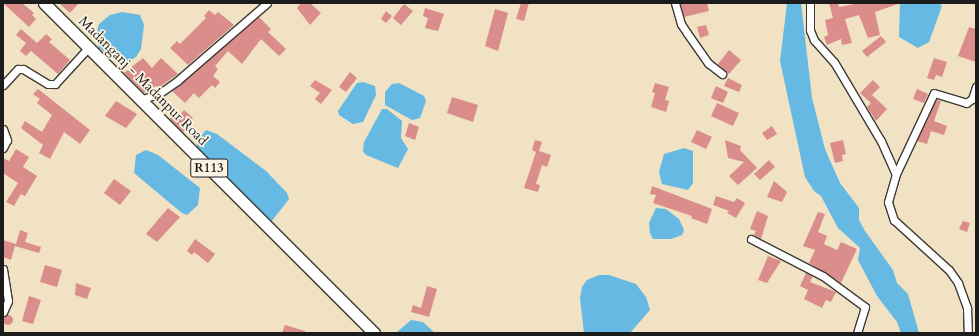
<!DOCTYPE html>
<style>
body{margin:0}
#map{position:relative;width:979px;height:336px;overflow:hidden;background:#f0e2c3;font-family:Cardo,serif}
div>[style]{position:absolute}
.water>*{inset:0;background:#66b9e2}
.building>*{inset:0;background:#da8d8a}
.round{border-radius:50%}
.roads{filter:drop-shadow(1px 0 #3c3a35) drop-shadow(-1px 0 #3c3a35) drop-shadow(0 1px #3c3a35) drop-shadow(0 -1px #3c3a35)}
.street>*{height:7px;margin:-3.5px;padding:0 3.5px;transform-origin:3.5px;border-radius:3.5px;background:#fff}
.primary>*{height:11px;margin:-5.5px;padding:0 5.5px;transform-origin:5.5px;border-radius:5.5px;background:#fff}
span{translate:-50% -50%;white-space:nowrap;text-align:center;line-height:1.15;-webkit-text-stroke:3.5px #fcf5e5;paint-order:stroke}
.shield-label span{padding:1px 3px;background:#fcf5e5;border:1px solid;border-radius:3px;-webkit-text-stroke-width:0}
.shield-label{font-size:13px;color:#1c1c1c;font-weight:700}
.street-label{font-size:14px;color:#1c1c1c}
.frame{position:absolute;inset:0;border:4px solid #1c1c1c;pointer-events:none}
</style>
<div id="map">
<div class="water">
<div style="clip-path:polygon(787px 3px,801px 3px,812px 98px,825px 149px,840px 183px,859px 208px,859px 220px,865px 231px,893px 270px,897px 283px,908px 294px,919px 333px,901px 333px,897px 322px,877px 296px,858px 260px,860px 248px,838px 228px,821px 196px,814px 191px,805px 177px,780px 61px)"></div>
<div style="clip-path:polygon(900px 3px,939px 3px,942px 6px,929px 42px,918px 48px,899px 37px)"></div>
<div style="clip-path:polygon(122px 12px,140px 15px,144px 25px,141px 49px,136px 57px,126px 63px,121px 63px,99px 48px,96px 36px,99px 24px,110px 15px)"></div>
<div style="clip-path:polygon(363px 82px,375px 86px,376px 95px,363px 122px,353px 124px,339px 115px,338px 111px,357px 83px)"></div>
<div style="clip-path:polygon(399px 83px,424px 96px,426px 101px,420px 118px,412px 120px,385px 105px,385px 92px,392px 84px)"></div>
<div style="clip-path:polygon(382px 109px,387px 109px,402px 121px,401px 138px,408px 149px,398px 168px,366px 155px,363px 151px,364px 142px)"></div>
<div style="clip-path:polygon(206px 130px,217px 134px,266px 171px,287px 193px,289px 199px,271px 222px,197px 151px,197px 141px)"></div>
<div style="clip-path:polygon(684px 148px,693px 151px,693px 183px,688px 190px,662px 184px,659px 172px,664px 154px)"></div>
<div style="clip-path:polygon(146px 150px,158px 155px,200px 188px,198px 205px,187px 215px,182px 213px,134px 173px,136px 155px)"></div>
<div style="clip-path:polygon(656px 208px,666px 209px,679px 219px,684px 230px,682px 235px,671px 239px,653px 239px,650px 233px,649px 223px)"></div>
<div style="clip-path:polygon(599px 275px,609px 275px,636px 284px,646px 297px,650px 310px,630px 333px,584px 333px,580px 298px,582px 287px,587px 280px)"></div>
<div style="clip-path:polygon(411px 320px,423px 322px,435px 333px,396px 333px)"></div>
</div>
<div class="building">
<div style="clip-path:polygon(3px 3px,22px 3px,34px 13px,32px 15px,36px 19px,29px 27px)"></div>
<div style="clip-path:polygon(59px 3px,79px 3px,70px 13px)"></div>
<div style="clip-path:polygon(301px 3px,310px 3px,321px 13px,310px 25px,297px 8px)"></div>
<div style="clip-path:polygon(521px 3px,529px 3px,524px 21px,516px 19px)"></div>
<div style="clip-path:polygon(680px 3px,707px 3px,709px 11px,684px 17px)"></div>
<div style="clip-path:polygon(829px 3px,838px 3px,839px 7px,860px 3px,898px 4px,875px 12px,880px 35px,868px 38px,859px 15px,845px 19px,852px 43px,842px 45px,841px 39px,827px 45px,824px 37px,828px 35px,825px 20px,833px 18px)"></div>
<div style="clip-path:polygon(404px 4px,413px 11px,401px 25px,393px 18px)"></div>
<div style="clip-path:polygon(425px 8px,444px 14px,438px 31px,425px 28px,428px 18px,423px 16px)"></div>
<div style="clip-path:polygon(495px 9px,508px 13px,498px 51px,485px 46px)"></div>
<div style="clip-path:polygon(209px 10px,215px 15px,218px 12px,234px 25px,188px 65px,170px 48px,177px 41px,180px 44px,206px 18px,204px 16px)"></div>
<div style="clip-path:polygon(386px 11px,392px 16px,386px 23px,381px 19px)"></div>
<div style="clip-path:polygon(259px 17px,271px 29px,268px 32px,286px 49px,279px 56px,261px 39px,242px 64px,228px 51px,215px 66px,218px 69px,213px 76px,220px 82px,215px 88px,212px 85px,199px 98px,194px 93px,185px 103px,172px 91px)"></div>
<div style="clip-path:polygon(706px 25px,709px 35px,700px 38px,697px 27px)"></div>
<div style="clip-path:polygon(969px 27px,976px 29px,976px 62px,958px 56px)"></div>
<div style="clip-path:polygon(21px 29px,37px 43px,46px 34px,52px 39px,49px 42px,70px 60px,58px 74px,31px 51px,26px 56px,20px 51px,26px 43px,16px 35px)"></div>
<div style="clip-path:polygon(881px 36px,886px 42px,867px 57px,862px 51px)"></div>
<div style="clip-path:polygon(729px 50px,741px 60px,729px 74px,718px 64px)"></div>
<div style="clip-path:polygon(143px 58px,152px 68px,161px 58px,178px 74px,158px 88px,156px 86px,144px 93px,124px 73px)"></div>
<div style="clip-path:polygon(934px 58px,947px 62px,942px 77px,936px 75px,934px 80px,927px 78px)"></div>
<div style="clip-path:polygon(350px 72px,357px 78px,346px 92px,339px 87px)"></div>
<div style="clip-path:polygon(728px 78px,742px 85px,739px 92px,724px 86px)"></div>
<div style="clip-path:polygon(315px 80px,332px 90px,321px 104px,315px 99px,320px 93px,310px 86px)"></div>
<div style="clip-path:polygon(873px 80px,880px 87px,872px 95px,887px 109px,876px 121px,867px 107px,871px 103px,860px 93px)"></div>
<div style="clip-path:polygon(655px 83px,669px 87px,665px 100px,669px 101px,666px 112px,651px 107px,655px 93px,652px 92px)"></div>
<div style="clip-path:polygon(716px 86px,728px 92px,723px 103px,711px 98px)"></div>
<div style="clip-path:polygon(38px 89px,90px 130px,80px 144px,64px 132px,50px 159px,39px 153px,43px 145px,21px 128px,25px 121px,42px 132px,52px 115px,37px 103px,40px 99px,33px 94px)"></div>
<div style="clip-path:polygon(917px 89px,928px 94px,924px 103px,913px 99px)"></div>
<div style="clip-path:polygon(452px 97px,478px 105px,473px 122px,447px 113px)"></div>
<div style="clip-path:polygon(936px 100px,941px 101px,934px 121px,947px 126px,944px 135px,931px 131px,927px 144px,917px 141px)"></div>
<div style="clip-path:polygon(116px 101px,137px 114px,126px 128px,105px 116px)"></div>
<div style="clip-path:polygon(717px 103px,739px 113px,733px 126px,711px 116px)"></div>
<div style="clip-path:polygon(184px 110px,193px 118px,184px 127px,186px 129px,183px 132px,170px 119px,172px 116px,176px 119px)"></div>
<div style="clip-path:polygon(409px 123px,419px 127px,415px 140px,405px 136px)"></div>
<div style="clip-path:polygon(772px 126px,777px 134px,767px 140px,762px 133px)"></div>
<div style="clip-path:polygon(697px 130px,712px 137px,706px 149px,691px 142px)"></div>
<div style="clip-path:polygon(535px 140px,542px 142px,539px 151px,551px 155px,547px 167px,542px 165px,536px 184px,540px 185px,538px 192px,524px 188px,536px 152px,532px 150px)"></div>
<div style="clip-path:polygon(725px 140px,741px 146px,740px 150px,757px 168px,738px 185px,729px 176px,744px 162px,728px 158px)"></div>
<div style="clip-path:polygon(843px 140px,846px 154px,842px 155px,843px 161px,835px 163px,830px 143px)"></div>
<div style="clip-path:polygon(16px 149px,29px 157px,23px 167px,37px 176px,25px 196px,21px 194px,14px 206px,6px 202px,18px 183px,3px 173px,3px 158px,9px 161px)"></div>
<div style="clip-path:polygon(769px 160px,775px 167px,760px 180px,754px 174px)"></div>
<div style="clip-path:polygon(114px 179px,131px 191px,120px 205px,104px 193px)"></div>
<div style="clip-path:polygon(774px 181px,787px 192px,782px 202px,767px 197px)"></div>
<div style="clip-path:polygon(652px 186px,712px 209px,707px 224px,691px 218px,692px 216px,653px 203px,656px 195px,650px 194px)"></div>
<div style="clip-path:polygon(716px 196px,734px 202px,737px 198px,745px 203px,736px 218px,727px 213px,729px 211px,713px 205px)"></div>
<div style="clip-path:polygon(168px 208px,180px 217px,157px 242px,146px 234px)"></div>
<div style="clip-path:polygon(757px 211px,768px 216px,761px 239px,754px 235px,756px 231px,750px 229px)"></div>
<div style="clip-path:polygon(818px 212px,825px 214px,818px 232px,827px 236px,824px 244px,837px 250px,841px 242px,857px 249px,841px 283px,809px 263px,815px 250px,803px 246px)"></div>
<div style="clip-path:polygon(963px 221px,970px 223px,967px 232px,959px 229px)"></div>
<div style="clip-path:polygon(20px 230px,28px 233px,25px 242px,41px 247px,39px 253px,15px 246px,11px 260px,3px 257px,3px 240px,16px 244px)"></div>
<div style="clip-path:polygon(195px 239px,215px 254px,208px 263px,194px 252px,192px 255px,187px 251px)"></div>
<div style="clip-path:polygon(768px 256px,781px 261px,767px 283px,758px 280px)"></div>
<div style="clip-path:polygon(45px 265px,62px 270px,57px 287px,40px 282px)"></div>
<div style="clip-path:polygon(806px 273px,813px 276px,810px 282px,836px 292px,831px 302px,826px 300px,822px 308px,804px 299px,808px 290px,800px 286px)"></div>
<div style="clip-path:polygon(76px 283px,91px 288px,87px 299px,75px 295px)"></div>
<div style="clip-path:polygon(427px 286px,437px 289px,429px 317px,411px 312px,413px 305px,421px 308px)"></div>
<div style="clip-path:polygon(29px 296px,41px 300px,33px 324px,22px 321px)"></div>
<div class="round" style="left:3px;top:315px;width:10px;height:10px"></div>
<div style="clip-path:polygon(285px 325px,305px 331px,305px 333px,282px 333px)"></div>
</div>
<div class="roads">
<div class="street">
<div style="left:675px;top:3px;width:22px;rotate:74deg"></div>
<div style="left:681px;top:24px;width:11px;rotate:56deg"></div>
<div style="left:687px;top:33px;width:37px;rotate:55deg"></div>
<div style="left:708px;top:63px;width:18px;rotate:38deg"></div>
<div style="left:810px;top:3px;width:27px;rotate:90deg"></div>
<div style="left:810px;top:30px;width:11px;rotate:68deg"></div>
<div style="left:814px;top:40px;width:30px;rotate:48deg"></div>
<div style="left:834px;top:62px;width:92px;rotate:59.3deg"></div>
<div style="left:881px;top:141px;width:36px;rotate:66deg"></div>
<div style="left:896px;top:174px;width:29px;rotate:106deg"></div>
<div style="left:888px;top:202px;width:19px;rotate:72deg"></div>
<div style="left:894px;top:220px;width:74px;rotate:42.3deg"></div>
<div style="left:949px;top:270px;width:16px;rotate:55deg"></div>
<div style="left:958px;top:283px;width:27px;rotate:70deg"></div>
<div style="left:967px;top:308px;width:25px;rotate:88deg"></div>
<div style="left:3px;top:85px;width:22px;rotate:-47deg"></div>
<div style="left:18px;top:69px;width:5px"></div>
<div style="left:23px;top:69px;width:29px;rotate:31deg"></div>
<div style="left:48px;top:84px;width:7px"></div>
<div style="left:55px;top:84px;width:50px;rotate:-47.4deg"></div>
<div style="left:140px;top:100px;width:21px;rotate:-19deg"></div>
<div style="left:160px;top:93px;width:21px;rotate:-35deg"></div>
<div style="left:177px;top:81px;width:119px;rotate:-40.9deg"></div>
<div style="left:3px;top:129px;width:12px;rotate:70deg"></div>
<div style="left:7px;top:140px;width:9px;rotate:117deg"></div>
<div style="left:896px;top:174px;width:89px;rotate:-64.9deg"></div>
<div style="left:934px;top:93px;width:34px;rotate:17deg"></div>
<div style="left:966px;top:103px;width:7px;rotate:-34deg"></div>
<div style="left:972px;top:99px;width:13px;rotate:-72deg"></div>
<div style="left:751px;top:239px;width:81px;rotate:27.2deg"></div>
<div style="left:823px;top:276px;width:52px;rotate:36.4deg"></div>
<div style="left:865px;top:307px;width:27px;rotate:107deg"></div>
<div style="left:3px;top:269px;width:32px;rotate:81deg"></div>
<div style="left:8px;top:301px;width:12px;rotate:114deg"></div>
</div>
<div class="primary">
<div style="left:44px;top:3px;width:467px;rotate:45deg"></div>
</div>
</div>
<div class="shield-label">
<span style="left:209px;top:168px">R113</span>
</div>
<div class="street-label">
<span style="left:143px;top:81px;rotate:45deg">Madanganj - Madanpur Road</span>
</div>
<div class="frame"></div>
</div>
